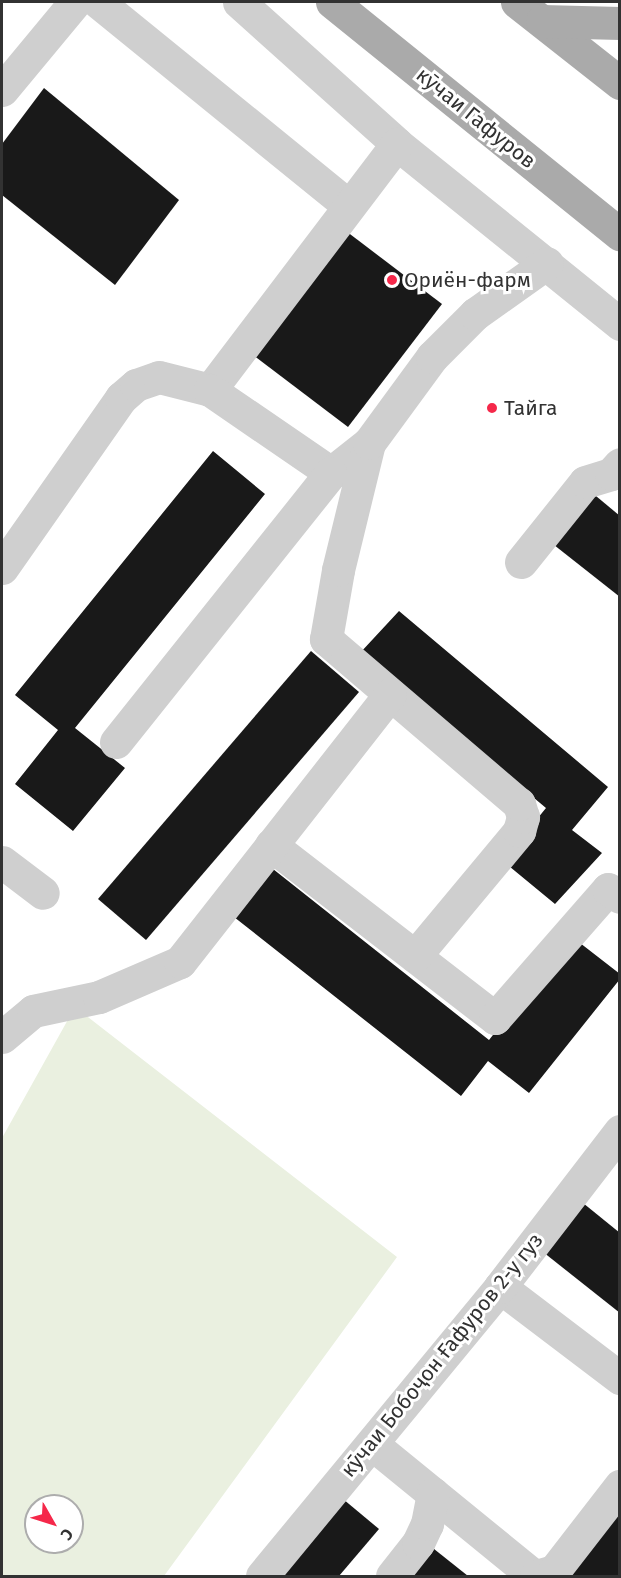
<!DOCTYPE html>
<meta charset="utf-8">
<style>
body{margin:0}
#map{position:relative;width:621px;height:1578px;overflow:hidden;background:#fff;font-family:"Fira Sans",sans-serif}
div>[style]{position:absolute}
.green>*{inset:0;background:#eaf0e0}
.building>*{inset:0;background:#191919}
.minor>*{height:33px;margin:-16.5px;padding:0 16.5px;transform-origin:16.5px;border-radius:16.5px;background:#cfcfcf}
.major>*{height:33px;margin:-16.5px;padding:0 16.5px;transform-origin:16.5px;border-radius:16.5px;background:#aaa}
.dots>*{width:16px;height:16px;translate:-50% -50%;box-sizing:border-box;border:3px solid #fff;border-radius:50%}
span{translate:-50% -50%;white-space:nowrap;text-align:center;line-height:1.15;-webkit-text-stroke:6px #fff;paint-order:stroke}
.street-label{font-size:21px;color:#323232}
.poi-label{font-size:21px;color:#323232}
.left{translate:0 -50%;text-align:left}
.frame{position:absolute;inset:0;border:3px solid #323232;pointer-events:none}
.north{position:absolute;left:24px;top:1494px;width:60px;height:60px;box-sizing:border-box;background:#fff;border:2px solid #adadad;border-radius:50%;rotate:129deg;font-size:16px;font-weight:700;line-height:24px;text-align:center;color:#323232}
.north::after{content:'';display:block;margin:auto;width:21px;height:27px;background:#f5284a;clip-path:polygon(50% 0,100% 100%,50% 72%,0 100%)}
</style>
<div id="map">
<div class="green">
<div style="clip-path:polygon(evenodd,75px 1007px,397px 1257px,164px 1576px,2px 1576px,2px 1138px,75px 1007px,36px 1506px,72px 1506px,72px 1542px,36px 1542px,36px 1506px)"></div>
</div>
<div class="building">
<div style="clip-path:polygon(44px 88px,179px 200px,115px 285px,2px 195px,2px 144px)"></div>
<div style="clip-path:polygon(342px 228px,442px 304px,348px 427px,249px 352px)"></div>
<div style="clip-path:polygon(213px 451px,265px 494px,75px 728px,125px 768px,73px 831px,15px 784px,58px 730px,15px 695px)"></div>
<div style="clip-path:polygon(590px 491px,620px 516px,620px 597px,549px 541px)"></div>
<div style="clip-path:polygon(399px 611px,608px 787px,572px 830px,602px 853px,555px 904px,503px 861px,546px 808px,360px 653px)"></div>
<div style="clip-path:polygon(311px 651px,359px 692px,146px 940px,98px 899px)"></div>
<div style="clip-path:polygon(273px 869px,489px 1040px,571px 936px,620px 974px,620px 979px,529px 1093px,488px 1061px,461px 1096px,234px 917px)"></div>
<div style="clip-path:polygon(583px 1203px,620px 1233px,620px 1313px,543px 1252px)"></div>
<div style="clip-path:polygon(343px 1499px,379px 1529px,339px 1576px,278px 1576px)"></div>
<div style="clip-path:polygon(620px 1507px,620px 1576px,564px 1576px)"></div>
<div style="clip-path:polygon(424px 1541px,468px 1576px,395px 1576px)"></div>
</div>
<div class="minor">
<div style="left:98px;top:2px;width:323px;rotate:39.1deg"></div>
<div style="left:239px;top:2px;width:212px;rotate:41.9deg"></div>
<div style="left:397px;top:144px;width:287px;rotate:38.9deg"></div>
<div style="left:2px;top:90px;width:114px;rotate:-50.3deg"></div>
<div style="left:210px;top:390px;width:309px;rotate:-52.8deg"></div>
<div style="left:521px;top:562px;width:102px;rotate:-51.3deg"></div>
<div style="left:585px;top:482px;width:27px;rotate:-17deg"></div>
<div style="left:611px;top:474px;width:13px;rotate:-48deg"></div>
<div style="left:2px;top:568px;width:208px;rotate:-55deg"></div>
<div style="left:121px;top:398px;width:20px;rotate:-41deg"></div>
<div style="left:136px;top:385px;width:24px;rotate:-19deg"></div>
<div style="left:159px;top:377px;width:53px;rotate:14.3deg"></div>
<div style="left:210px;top:390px;width:147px;rotate:34.4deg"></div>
<div style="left:331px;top:473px;width:48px;rotate:-38.3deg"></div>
<div style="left:116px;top:742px;width:344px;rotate:-51.4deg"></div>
<div style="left:271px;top:845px;width:283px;rotate:37.7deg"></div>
<div style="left:495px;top:1018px;width:171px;rotate:-48.8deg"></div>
<div style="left:608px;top:889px;width:14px;rotate:34deg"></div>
<div style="left:2px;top:862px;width:51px;rotate:37.1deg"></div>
<div style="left:415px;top:956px;width:163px;rotate:-50.2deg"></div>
<div style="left:519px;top:831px;width:15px;rotate:-74deg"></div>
<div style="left:523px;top:817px;width:14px;rotate:-107deg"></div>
<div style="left:519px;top:804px;width:254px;rotate:-139.5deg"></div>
<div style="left:326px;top:639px;width:70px;rotate:-80.1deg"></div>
<div style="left:338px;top:570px;width:131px;rotate:-76.3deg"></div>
<div style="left:369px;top:443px;width:107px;rotate:-53.8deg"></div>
<div style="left:432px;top:357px;width:61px;rotate:-45deg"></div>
<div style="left:475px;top:314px;width:88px;rotate:-35.3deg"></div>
<div style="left:2px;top:1037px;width:40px;rotate:-40deg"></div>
<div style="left:33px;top:1011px;width:67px;rotate:-12deg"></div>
<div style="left:99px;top:997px;width:88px;rotate:-23.4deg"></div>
<div style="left:180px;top:962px;width:340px;rotate:-51.9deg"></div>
<div style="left:500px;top:1287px;width:151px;rotate:37.2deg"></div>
<div style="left:372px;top:1444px;width:209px;rotate:39.2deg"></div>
<div style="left:262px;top:1576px;width:374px;rotate:-50.5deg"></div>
<div style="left:500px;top:1287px;width:197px;rotate:-52.4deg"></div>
<div style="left:392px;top:1576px;width:42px;rotate:-51.8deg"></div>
<div style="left:418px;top:1543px;width:21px;rotate:-65deg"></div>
<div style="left:427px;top:1524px;width:31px;rotate:-79deg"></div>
<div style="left:536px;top:1576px;width:19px;rotate:-16deg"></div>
<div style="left:554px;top:1571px;width:108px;rotate:-52.2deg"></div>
</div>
<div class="major">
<div style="left:332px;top:2px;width:370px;rotate:38.9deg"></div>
<div style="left:517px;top:2px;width:131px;rotate:38.2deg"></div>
<div style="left:542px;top:21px;width:78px;rotate:1.5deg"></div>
</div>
<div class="dots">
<div style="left:392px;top:280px;background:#f5284a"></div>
<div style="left:492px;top:408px;background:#f5284a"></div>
</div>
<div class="street-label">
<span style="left:476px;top:118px;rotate:39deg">кӯчаи Гафуров</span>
<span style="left:442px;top:1355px;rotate:-51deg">кӯчаи Бобоҷон Ғафуров 2-у гуз</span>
</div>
<div class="poi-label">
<span class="left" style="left:404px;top:280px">Ориён-фарм</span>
<span class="left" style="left:504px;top:408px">Тайга</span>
</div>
<div class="frame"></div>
<div class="north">С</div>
</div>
